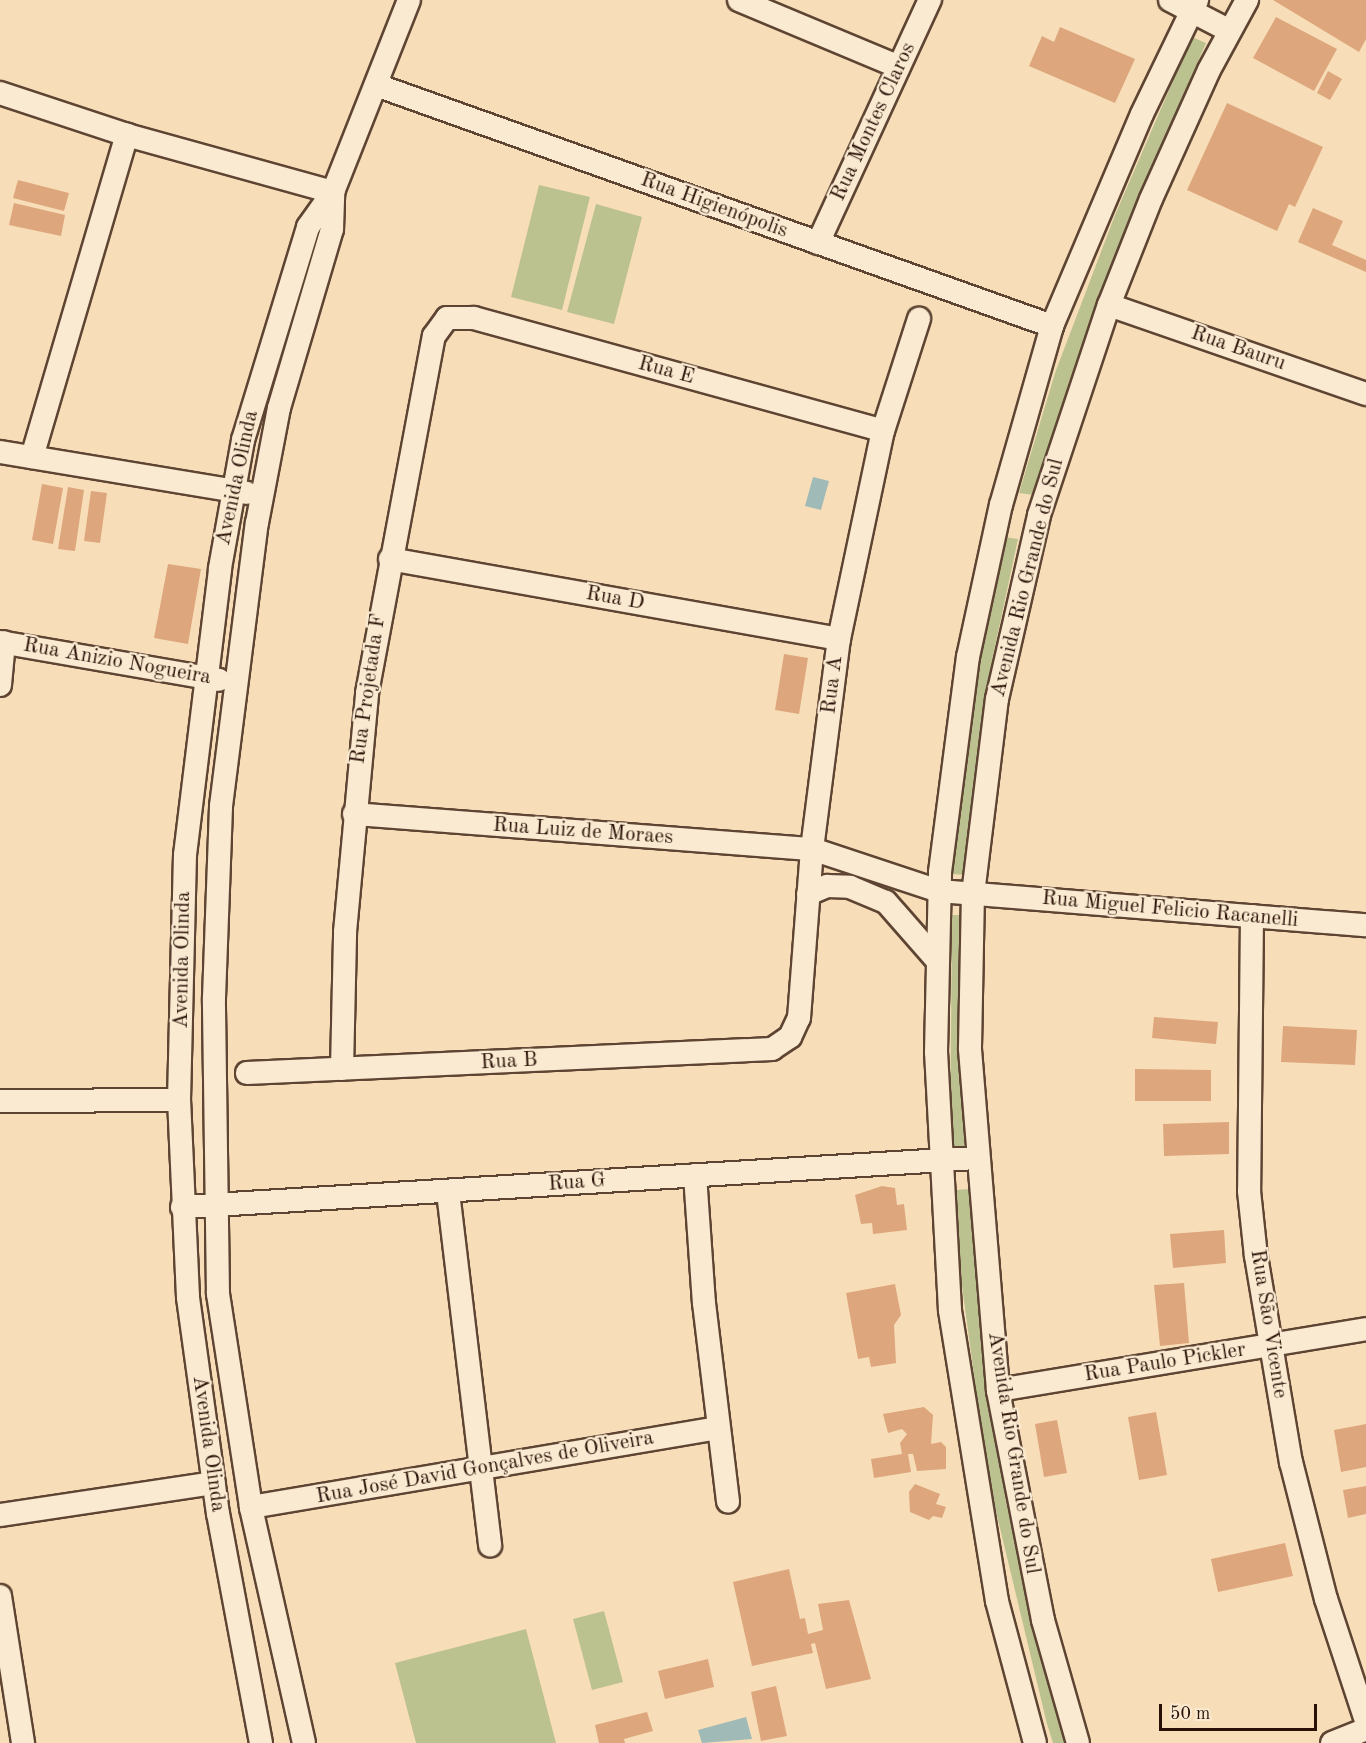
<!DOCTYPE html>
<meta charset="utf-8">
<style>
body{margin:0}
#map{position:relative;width:1366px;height:1743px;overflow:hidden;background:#f8deb8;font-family:"Old Standard TT",serif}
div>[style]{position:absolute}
.green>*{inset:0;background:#bcc190}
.water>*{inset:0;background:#a0bab8}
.building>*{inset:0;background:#dda67c}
.roads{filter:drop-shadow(2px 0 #5e4433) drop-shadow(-2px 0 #5e4433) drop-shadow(0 2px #5e4433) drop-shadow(0 -2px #5e4433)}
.minor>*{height:22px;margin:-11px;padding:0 11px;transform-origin:11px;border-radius:11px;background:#faead1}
span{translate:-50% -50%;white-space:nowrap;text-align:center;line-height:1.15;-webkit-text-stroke:4.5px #faead1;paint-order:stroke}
.street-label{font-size:21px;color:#2a1107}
.scale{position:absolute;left:1159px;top:1704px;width:158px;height:27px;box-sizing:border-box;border:3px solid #2a1107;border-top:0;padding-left:8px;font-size:18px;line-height:21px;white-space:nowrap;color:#2a1107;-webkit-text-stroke:4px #faead1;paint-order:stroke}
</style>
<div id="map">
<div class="green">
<div style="clip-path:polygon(1192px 37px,1206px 43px,1130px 218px,1069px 382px,1034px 495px,1019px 493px,1055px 373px,1115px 215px)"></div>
<div style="clip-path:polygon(539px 185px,590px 197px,562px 310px,511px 297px)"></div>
<div style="clip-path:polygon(596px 204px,642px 217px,614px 324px,567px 312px)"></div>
<div style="clip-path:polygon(1004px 537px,1018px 539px,991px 665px,965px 875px,952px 874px,978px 664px)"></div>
<div style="clip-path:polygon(952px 915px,966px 915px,964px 1147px,950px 1148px)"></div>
<div style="clip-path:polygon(970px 1189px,983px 1339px,1006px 1502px,1043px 1662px,1068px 1743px,1053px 1743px,1047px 1724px,988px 1478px,962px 1286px,956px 1190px)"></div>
<div style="clip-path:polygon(604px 1611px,623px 1682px,592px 1690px,573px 1619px)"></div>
<div style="clip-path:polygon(526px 1629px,556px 1743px,416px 1743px,395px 1663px)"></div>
</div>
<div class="water">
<div style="clip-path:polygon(813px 477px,829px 481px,821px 510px,805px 506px)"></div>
<div style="clip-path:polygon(746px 1717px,752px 1739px,702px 1743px,698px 1730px)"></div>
</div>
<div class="building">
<div style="clip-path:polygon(1273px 0,1366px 0,1366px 39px,1359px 52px)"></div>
<div style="clip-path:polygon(1276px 17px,1337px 49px,1314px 91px,1253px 58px)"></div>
<div style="clip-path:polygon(1060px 27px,1135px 59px,1115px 103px,1029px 66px,1042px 36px,1054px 42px)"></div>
<div style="clip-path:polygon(1328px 71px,1342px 79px,1330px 100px,1317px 93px)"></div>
<div style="clip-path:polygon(1227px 103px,1323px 147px,1295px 207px,1289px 204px,1277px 231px,1187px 190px)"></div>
<div style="clip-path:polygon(18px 180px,69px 193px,64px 211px,13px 198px)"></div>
<div style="clip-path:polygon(14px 203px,65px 215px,61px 236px,9px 225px)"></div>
<div style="clip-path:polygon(1313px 208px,1343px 221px,1332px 245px,1366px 260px,1366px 272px,1298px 242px)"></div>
<div style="clip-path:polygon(42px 484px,63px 488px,53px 544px,32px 540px)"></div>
<div style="clip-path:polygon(68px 487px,84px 490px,75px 551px,58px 549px)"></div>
<div style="clip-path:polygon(91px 491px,107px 493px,100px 543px,84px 541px)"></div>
<div style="clip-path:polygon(168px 564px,201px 569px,188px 644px,154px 638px)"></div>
<div style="clip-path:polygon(784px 654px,808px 658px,799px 714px,775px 710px)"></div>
<div style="clip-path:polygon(1154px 1017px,1218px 1022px,1216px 1044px,1152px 1038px)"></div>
<div style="clip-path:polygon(1283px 1026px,1357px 1030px,1355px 1065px,1281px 1062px)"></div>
<div style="clip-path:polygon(1135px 1069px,1211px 1070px,1211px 1101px,1135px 1101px)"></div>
<div style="clip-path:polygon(1229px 1122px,1229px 1154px,1164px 1156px,1163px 1124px)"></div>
<div style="clip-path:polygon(882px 1186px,895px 1188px,897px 1205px,904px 1204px,907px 1230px,873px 1234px,872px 1223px,861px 1224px,855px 1195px)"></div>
<div style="clip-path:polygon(1224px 1230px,1226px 1263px,1173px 1268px,1170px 1234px)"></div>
<div style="clip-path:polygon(1184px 1283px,1189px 1343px,1160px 1346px,1154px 1285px)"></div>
<div style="clip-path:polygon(895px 1284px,901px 1315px,894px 1325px,896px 1363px,871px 1367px,869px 1357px,858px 1359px,846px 1293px)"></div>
<div style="clip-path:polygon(924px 1407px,933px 1415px,931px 1444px,941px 1442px,946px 1447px,946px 1469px,917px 1471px,913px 1454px,908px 1454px,911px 1472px,874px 1478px,871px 1459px,902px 1454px,900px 1443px,907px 1434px,902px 1429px,888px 1433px,883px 1414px)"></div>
<div style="clip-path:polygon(1156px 1412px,1167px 1475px,1139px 1480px,1128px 1417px)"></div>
<div style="clip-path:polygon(1057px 1420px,1067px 1473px,1044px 1477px,1035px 1424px)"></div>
<div style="clip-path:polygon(1366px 1424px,1366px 1467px,1341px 1472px,1334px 1430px)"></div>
<div style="clip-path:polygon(915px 1484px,940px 1494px,936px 1504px,946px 1507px,942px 1518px,933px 1516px,929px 1520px,910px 1512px,909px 1492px)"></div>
<div style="clip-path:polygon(1366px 1486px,1366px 1514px,1348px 1518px,1343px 1490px)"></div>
<div style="clip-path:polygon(1285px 1543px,1293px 1576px,1218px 1592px,1211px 1559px)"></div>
<div style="clip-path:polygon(789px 1569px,800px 1619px,805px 1618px,808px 1634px,823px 1630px,818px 1604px,849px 1600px,871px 1679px,826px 1689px,815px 1643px,811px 1644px,813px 1653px,752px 1666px,733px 1582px)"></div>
<div style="clip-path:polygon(708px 1659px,714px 1687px,665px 1699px,658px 1671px)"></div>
<div style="clip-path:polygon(776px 1686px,787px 1736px,761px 1741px,751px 1692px)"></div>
<div style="clip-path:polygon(647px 1712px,653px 1731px,624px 1739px,625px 1743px,599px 1743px,595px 1725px)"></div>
</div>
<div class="roads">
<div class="minor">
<div style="left:739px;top:0;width:173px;rotate:22.7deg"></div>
<div style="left:1170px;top:0;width:65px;rotate:27.3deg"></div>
<div style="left:376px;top:85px;width:718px;rotate:19.62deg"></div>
<div style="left:0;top:93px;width:134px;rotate:18.3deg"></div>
<div style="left:127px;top:135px;width:214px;rotate:15.5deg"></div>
<div style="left:818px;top:243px;width:268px;rotate:-65.3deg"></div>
<div style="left:1109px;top:305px;width:272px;rotate:19.1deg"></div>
<div style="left:0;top:452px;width:250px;rotate:9.4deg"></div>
<div style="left:32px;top:457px;width:336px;rotate:-73.6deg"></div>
<div style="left:390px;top:559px;width:456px;rotate:10.1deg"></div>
<div style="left:0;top:642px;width:222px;rotate:9.8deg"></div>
<div style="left:0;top:685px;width:43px;rotate:-84.7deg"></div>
<div style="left:354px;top:814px;width:459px;rotate:4.4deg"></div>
<div style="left:812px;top:849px;width:134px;rotate:18.3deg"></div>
<div style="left:939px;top:891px;width:428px;rotate:4.6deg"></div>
<div style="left:808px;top:894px;width:21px;rotate:-23deg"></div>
<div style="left:827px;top:886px;width:23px;rotate:2deg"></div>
<div style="left:850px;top:887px;width:39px;rotate:23deg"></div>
<div style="left:886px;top:902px;width:74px;rotate:48.8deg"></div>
<div style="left:1252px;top:916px;width:275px;rotate:90.6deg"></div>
<div style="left:1249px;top:1191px;width:65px;rotate:83.9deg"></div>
<div style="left:1256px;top:1256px;width:209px;rotate:80.4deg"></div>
<div style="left:1291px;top:1462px;width:141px;rotate:75.7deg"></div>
<div style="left:1326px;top:1599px;width:128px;rotate:71.8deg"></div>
<div style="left:342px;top:1069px;width:137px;rotate:-88.7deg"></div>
<div style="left:345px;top:932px;width:240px;rotate:-84.7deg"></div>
<div style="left:367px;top:693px;width:363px;rotate:-79.4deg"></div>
<div style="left:434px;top:336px;width:22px;rotate:-54deg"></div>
<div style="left:447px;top:318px;width:27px"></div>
<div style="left:474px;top:318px;width:424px;rotate:15.4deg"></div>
<div style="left:247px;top:1073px;width:526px;rotate:-2.62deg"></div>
<div style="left:772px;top:1049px;width:22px;rotate:-34deg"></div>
<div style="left:790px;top:1037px;width:21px;rotate:-65deg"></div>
<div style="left:799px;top:1018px;width:169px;rotate:-85.6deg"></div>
<div style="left:812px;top:849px;width:212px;rotate:-82.7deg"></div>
<div style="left:839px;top:639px;width:213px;rotate:-78.1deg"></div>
<div style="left:883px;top:431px;width:118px;rotate:-72.2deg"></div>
<div style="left:0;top:1101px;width:179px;rotate:-0.3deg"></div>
<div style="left:695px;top:1175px;width:128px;rotate:86deg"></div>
<div style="left:704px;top:1303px;width:200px;rotate:83.1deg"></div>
<div style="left:448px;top:1192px;width:356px;rotate:83.2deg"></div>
<div style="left:182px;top:1207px;width:797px;rotate:-3.53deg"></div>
<div style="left:998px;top:1390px;width:373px;rotate:-9.4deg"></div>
<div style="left:251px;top:1507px;width:474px;rotate:-9.6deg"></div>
<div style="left:0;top:1515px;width:216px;rotate:-8.5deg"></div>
<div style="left:0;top:1596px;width:149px;rotate:81.1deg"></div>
<div style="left:261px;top:1743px;width:233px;rotate:-100.6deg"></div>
<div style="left:218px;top:1514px;width:219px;rotate:-97.9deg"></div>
<div style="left:188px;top:1297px;width:197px;rotate:-92.6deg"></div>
<div style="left:179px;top:1100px;width:245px;rotate:-88.6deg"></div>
<div style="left:185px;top:855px;width:289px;rotate:-83deg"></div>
<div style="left:220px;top:568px;width:130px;rotate:-79.8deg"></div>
<div style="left:243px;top:440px;width:223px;rotate:-73deg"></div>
<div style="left:308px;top:227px;width:43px;rotate:-54.5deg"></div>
<div style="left:333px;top:192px;width:206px;rotate:-68.4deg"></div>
<div style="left:304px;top:1743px;width:242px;rotate:-102.7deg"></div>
<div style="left:251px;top:1507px;width:216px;rotate:-98.8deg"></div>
<div style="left:218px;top:1294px;width:296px;rotate:-90.8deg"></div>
<div style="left:214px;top:998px;width:192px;rotate:-87.9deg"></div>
<div style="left:221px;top:806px;width:285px;rotate:-82.8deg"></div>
<div style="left:257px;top:523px;width:117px;rotate:-79.2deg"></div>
<div style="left:279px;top:408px;width:187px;rotate:-73.5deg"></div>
<div style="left:332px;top:229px;width:37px;rotate:-88deg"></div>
<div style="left:1035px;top:1743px;width:147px;rotate:-105deg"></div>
<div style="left:997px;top:1601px;width:295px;rotate:-99.2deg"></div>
<div style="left:950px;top:1310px;width:258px;rotate:-93.1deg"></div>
<div style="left:936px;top:1052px;width:180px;rotate:-88.7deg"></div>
<div style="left:940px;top:872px;width:217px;rotate:-82.6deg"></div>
<div style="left:968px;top:657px;width:156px;rotate:-77.8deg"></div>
<div style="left:1001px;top:505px;width:186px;rotate:-74.1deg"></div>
<div style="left:1052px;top:326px;width:230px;rotate:-67deg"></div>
<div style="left:1142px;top:114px;width:127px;rotate:-64.2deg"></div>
<div style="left:1078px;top:1743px;width:128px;rotate:-105.9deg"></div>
<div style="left:1043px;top:1620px;width:234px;rotate:-101.1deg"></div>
<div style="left:998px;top:1390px;width:343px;rotate:-94.7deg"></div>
<div style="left:970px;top:1048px;width:154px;rotate:-88.9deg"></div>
<div style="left:973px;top:894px;width:196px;rotate:-83deg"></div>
<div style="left:997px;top:699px;width:189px;rotate:-77.1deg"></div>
<div style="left:1039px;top:515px;width:221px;rotate:-71.6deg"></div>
<div style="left:1109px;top:305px;width:114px;rotate:-68.4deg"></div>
<div style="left:1151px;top:199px;width:141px;rotate:-65.8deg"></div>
<div style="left:1209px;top:70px;width:80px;rotate:-61.5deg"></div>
<div style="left:1332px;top:1743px;width:37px;rotate:-22deg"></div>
</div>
</div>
<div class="street-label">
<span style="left:874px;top:122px;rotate:-65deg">Rua Montes Claros</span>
<span style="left:714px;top:206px;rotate:20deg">Rua Higienópolis</span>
<span style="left:1238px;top:349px;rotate:19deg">Rua Bauru</span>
<span style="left:666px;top:371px;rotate:15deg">Rua E</span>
<span style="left:238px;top:478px;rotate:-78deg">Avenida Olinda</span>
<span style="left:1028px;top:578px;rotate:-76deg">Avenida Rio Grande do Sul</span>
<span style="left:615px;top:599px;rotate:10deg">Rua D</span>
<span style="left:117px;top:662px;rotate:10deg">Rua Anizio Nogueira</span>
<span style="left:833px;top:685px;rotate:-83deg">Rua A</span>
<span style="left:369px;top:689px;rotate:-82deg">Rua Projetada F</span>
<span style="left:583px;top:832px;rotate:4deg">Rua Luiz de Moraes</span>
<span style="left:1170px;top:910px;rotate:5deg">Rua Miguel Felicio Racanelli</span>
<span style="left:183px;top:960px;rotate:-89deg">Avenida Olinda</span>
<span style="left:509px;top:1062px;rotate:-3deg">Rua B</span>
<span style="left:577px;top:1183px;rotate:-4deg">Rua G</span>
<span style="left:1268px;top:1324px;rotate:81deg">Rua São Vicente</span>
<span style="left:1165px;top:1363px;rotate:-9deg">Rua Paulo Pickler</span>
<span style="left:208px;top:1444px;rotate:82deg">Avenida Olinda</span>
<span style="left:1013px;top:1453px;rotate:81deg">Avenida Rio Grande do Sul</span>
<span style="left:485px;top:1468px;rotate:-10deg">Rua José David Gonçalves de Oliveira</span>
</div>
<div class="scale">50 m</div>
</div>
